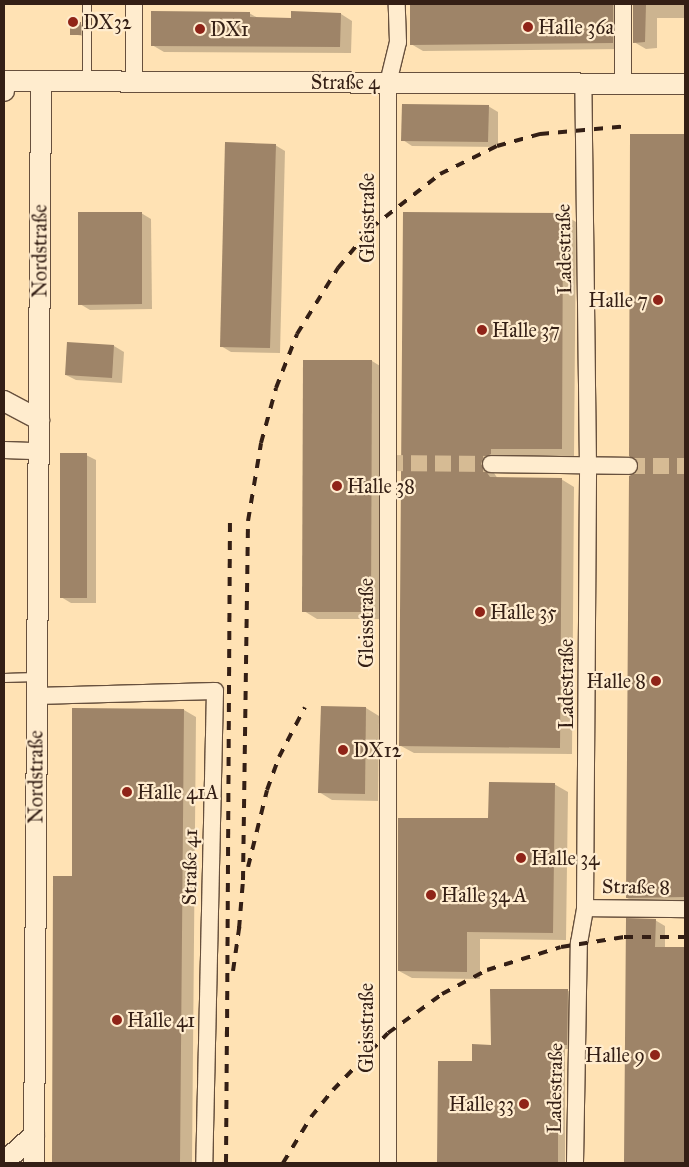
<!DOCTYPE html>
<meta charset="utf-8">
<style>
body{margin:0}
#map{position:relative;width:689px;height:1167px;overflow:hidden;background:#ffe2b4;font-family:"IM FELL Great Primer",serif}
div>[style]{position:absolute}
.shadow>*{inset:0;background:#0003}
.building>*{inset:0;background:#9e8468}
.minor-tunnel>*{height:16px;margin-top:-8px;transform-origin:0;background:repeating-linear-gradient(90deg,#d6bb94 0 16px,transparent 0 24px)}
.roads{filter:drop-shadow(1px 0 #67503d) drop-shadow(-1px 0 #67503d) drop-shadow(0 1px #67503d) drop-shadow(0 -1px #67503d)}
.service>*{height:8px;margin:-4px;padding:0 4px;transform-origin:4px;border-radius:4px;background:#ffecce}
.minor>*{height:16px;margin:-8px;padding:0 8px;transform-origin:8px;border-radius:8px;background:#ffecce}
.tertiary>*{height:20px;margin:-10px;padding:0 10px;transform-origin:10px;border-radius:10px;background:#ffecce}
.rail>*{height:4px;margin-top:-2px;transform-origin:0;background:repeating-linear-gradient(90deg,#341f15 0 9px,transparent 0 18px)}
.dots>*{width:14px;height:14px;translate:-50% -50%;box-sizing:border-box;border:2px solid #ffecce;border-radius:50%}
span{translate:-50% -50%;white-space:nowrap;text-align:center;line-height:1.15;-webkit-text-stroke:4.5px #ffecce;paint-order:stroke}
.poi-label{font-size:20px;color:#341f15}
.left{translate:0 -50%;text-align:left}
.right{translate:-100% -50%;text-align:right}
.street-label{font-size:20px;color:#341f15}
.frame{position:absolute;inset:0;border:5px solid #341f15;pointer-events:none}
</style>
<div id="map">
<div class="shadow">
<div style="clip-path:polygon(412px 4px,631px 4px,624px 49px,423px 51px,411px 44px)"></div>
<div style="clip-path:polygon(634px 4px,685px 4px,685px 18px,657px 18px,657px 48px,646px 49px,634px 42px)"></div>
<div style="clip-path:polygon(249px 13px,258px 18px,292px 19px,341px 14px,352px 21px,351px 53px,164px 52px,152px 45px)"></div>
<div style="clip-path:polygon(71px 23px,84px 25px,84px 36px,71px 34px)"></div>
<div style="clip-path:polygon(488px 106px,498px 112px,498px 147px,412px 146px,403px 140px)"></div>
<div style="clip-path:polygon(632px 135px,685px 136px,685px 904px,637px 903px,627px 898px,640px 465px)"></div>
<div style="clip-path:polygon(275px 145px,285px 151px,280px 353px,231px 352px,221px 346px)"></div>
<div style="clip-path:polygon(141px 213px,151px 219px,152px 309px,90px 310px,80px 304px)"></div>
<div style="clip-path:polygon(404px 213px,563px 214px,576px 222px,574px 456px,503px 456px,503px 461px,496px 466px,494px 473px,498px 479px,561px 479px,574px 487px,572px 754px,414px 753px,401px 746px)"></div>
<div style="clip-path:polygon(114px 346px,124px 352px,122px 383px,76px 380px,66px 375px)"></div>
<div style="clip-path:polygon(372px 361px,385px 369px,384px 619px,317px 619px,304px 611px)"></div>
<div style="clip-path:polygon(86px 455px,96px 460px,96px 603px,71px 603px,61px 597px)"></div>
<div style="clip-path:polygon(366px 708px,379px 716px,378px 801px,332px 800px,319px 792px)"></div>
<div style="clip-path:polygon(184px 710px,196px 717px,192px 1163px,53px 1163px,54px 877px,73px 877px)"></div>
<div style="clip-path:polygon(554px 784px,568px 792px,566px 940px,480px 939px,480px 979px,412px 978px,399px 971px,490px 820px)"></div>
<div style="clip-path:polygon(627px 920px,655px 920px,665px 926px,665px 948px,685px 948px,685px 1163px,625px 1163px)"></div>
<div style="clip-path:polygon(567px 990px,575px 995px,574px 1049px,565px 1049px,565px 1163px,438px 1163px,439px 1062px,474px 1062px)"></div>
</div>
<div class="building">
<div style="clip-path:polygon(410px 4px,613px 4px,613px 43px,410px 45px)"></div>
<div style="clip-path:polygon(633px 4px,646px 4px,645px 42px,633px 43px)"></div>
<div style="clip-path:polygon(151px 11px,250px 12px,250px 17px,291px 18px,291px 11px,341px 13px,340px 47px,151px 46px)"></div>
<div style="clip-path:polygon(70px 21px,81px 22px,81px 35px,70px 35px)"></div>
<div style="clip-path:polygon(402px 104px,489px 105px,488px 142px,401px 141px)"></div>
<div style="clip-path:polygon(630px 134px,685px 134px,685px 897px,626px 898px,629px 476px,637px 472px,639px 466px,629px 456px)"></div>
<div style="clip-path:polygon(225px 142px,276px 144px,270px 348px,220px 347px)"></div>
<div style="clip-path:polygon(78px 212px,142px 212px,142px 304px,78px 305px)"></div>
<div style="clip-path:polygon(403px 212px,563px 213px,562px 449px,491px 449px,491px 454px,483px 458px,481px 464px,490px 477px,562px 478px,560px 748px,399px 746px)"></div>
<div style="clip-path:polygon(67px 342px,114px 345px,112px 378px,65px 375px)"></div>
<div style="clip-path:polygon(303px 360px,372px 360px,371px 612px,302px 612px)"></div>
<div style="clip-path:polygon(60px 453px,87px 453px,87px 598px,60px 598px)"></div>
<div style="clip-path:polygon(321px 706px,366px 707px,365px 794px,318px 793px)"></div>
<div style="clip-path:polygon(72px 708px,184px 709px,180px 1163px,52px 1163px,53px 876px,72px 876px)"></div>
<div style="clip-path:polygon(489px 782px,555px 783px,553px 933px,467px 932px,467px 972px,398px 971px,398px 818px,488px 818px)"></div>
<div style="clip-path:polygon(626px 918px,656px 919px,655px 947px,685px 947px,685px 1163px,624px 1163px)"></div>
<div style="clip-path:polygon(490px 989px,568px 989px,567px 1045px,558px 1045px,558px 1163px,437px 1163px,438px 1061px,472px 1061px,472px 1044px,491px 1045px)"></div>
</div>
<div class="minor-tunnel">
<div style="left:387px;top:463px;width:104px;rotate:0.6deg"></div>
<div style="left:629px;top:466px;width:56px"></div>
</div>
<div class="roads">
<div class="service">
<div style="left:87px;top:81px;width:77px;rotate:-90deg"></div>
<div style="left:4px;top:678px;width:32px;rotate:-2deg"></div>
</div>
<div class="minor">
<div style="left:134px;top:4px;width:77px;rotate:90deg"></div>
<div style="left:623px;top:84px;width:80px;rotate:-90deg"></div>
<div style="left:4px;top:450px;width:35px;rotate:2deg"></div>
<div style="left:491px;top:464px;width:138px;rotate:0.8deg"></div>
<div style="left:36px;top:696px;width:179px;rotate:-1.6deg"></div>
<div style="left:215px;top:691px;width:472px;rotate:91.3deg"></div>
<div style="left:585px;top:908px;width:100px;rotate:0.6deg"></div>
<div style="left:388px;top:1163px;width:1080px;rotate:-90deg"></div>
<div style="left:388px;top:83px;width:42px;rotate:-76.3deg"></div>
<div style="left:398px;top:42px;width:38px;rotate:-92deg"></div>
<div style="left:575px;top:1163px;width:220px;rotate:-89deg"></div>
<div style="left:579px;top:943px;width:36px;rotate:-80deg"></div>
<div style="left:585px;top:908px;width:442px;rotate:-89.6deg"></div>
<div style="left:588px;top:466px;width:382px;rotate:-90.7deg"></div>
</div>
<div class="tertiary">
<div style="left:4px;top:91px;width:10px;rotate:-90deg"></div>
<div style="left:4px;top:81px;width:681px;rotate:0.25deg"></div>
<div style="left:4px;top:401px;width:40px;rotate:28deg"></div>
<div style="left:4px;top:1162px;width:40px;rotate:-42deg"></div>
<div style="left:34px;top:1163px;width:1082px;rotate:-89.63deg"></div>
</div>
</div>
<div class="rail">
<div style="left:248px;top:867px;width:79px;rotate:-76.1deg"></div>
<div style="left:267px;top:790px;width:35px;rotate:-70deg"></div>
<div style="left:279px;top:757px;width:56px;rotate:-62.5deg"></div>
<div style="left:239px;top:929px;width:49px;rotate:-85.3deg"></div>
<div style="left:243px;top:880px;width:359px;rotate:-89.2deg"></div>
<div style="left:248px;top:521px;width:79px;rotate:-80.5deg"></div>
<div style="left:261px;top:443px;width:57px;rotate:-74.7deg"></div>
<div style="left:276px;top:388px;width:58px;rotate:-68.7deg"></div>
<div style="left:297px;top:334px;width:78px;rotate:-58.2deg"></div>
<div style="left:338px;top:268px;width:52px;rotate:-50.5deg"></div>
<div style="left:371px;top:228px;width:88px;rotate:-38deg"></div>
<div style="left:440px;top:174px;width:64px;rotate:-26.2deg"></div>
<div style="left:497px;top:146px;width:45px;rotate:-15.6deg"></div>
<div style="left:540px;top:134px;width:89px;rotate:-5.1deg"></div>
<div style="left:233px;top:971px;width:49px;rotate:-81.9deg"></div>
<div style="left:227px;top:1036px;width:521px;rotate:-89.67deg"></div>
<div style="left:226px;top:1163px;width:132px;rotate:-89.6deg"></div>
<div style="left:283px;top:1163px;width:54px;rotate:-58.7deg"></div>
<div style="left:311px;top:1117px;width:35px;rotate:-51deg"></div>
<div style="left:333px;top:1090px;width:79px;rotate:-46deg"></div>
<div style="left:388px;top:1033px;width:67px;rotate:-35.8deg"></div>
<div style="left:442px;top:994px;width:51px;rotate:-28.1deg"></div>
<div style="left:487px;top:970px;width:77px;rotate:-17.3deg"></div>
<div style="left:561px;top:947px;width:64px;rotate:-9deg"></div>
<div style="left:624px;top:937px;width:61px"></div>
</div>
<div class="dots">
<div style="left:73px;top:22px;background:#8f2418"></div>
<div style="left:528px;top:27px;background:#8f2418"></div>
<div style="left:200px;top:29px;background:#8f2418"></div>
<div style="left:658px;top:300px;background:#8f2418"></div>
<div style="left:482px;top:330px;background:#8f2418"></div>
<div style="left:337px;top:486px;background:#8f2418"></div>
<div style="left:480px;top:612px;background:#8f2418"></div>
<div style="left:656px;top:681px;background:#8f2418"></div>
<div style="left:343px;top:750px;background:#8f2418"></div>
<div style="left:127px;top:792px;background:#8f2418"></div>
<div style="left:521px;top:858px;background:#8f2418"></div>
<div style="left:431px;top:895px;background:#8f2418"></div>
<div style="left:117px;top:1020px;background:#8f2418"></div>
<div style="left:655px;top:1055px;background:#8f2418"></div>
<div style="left:524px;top:1104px;background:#8f2418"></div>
</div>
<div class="poi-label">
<span class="left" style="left:83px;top:22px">DX32</span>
<span class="left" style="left:538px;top:27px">Halle 36a</span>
<span class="left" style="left:210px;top:29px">DX1</span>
<span class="right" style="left:648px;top:300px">Halle 7</span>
<span class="left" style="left:492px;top:330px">Halle 37</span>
<span class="left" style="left:347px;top:486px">Halle 38</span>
<span class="left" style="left:490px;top:612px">Halle 35</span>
<span class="right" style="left:646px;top:681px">Halle 8</span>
<span class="left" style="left:353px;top:750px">DX12</span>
<span class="left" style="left:137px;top:792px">Halle 41A</span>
<span class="left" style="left:531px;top:858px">Halle 34</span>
<span class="left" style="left:441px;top:895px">Halle 34 A</span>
<span class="left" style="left:127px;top:1020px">Halle 41</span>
<span class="right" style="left:645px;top:1055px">Halle 9</span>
<span class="right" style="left:514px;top:1104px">Halle 33</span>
</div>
<div class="street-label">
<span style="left:345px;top:82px">Straße 4</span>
<span style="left:367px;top:218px;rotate:-90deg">Gleisstraße</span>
<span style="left:564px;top:249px;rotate:-91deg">Ladestraße</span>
<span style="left:40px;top:251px;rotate:-90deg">Nordstraße</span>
<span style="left:366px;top:623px;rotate:-90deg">Gleisstraße</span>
<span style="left:566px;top:684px;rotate:-90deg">Ladestraße</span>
<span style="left:36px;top:777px;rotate:-90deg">Nordstraße</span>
<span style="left:190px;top:867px;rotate:-89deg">Straße 41</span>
<span style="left:636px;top:887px;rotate:1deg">Straße 8</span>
<span style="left:366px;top:1028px;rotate:-90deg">Gleisstraße</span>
<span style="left:555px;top:1088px;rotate:-89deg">Ladestraße</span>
</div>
<div class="frame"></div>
</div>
